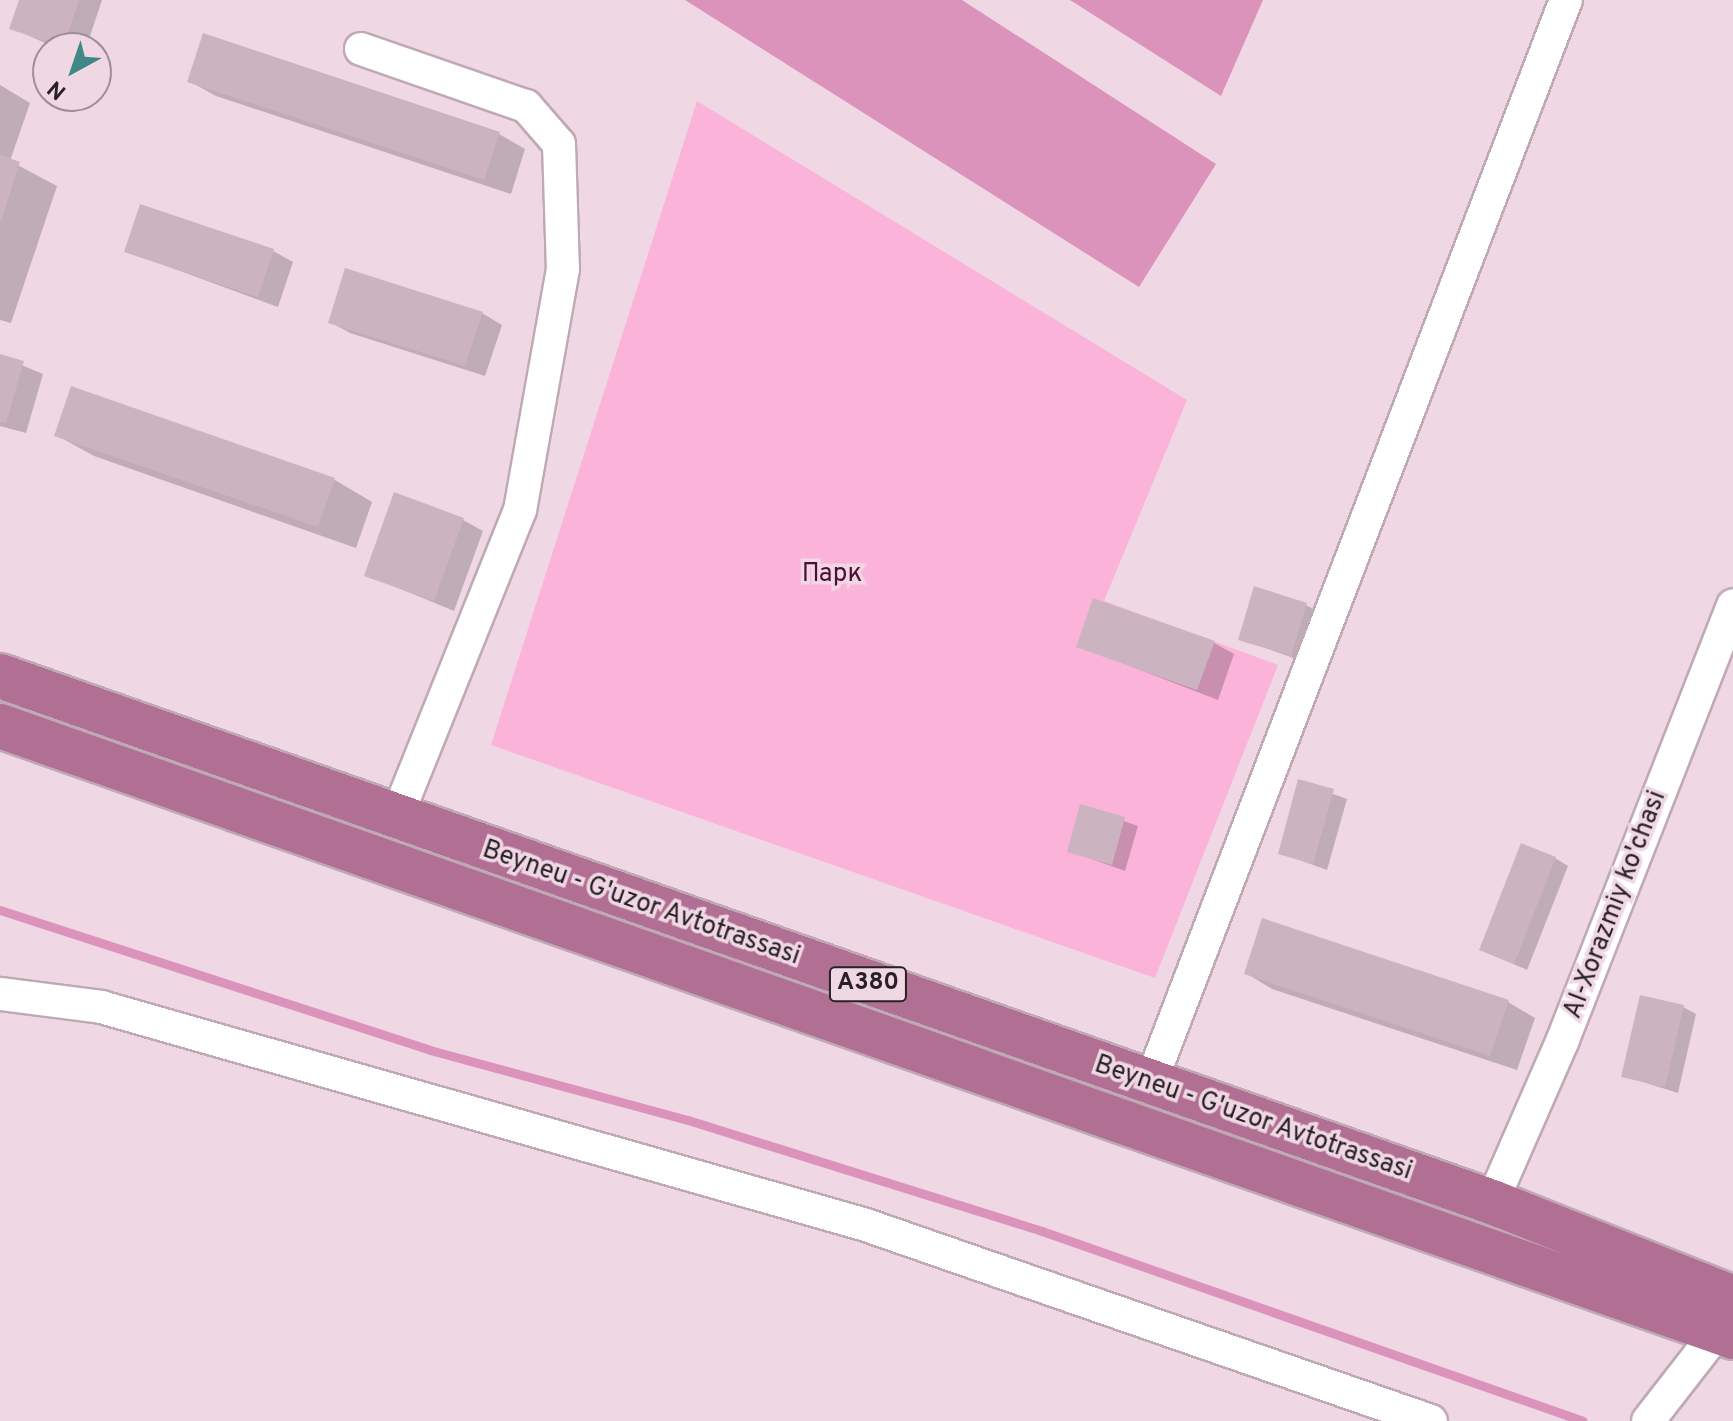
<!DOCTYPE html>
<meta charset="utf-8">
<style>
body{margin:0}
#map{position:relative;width:1733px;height:1421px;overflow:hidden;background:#efd8e4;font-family:Overpass,sans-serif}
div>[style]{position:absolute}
.green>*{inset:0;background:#fbb3da}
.water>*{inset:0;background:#dc93bb}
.shadow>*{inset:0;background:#0003}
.stream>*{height:9px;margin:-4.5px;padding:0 4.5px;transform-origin:4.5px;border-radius:4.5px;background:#dc93bb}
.building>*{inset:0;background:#cbb4c0}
.roads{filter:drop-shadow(2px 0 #bfa9b4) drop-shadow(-2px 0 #bfa9b4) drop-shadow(0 2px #bfa9b4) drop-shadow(0 -2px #bfa9b4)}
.minor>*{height:32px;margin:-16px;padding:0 16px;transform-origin:16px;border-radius:16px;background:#fff}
.highway>*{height:44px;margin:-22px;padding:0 22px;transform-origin:22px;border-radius:22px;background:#b06f93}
span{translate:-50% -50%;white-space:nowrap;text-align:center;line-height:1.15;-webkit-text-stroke:7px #efd8e4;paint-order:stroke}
.shield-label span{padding:2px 6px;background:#efd8e4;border:2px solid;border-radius:6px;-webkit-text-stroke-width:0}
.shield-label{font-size:24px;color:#282024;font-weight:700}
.park-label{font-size:26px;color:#4e0e38}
.street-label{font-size:26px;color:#282024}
.north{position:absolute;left:32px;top:32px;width:80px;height:80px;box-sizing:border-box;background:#efd8e4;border:2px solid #9f8e97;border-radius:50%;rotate:220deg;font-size:22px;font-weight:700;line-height:32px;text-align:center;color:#282024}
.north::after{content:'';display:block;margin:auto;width:28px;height:36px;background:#408888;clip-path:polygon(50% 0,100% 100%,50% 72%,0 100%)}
</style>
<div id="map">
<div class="green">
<div style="clip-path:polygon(697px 101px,1187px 400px,1104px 601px,1278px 665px,1155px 978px,491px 745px)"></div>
</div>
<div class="water">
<div style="clip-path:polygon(685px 0,962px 0,1216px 164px,1139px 287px)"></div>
<div style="clip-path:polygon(1070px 0,1263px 0,1221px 96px)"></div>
</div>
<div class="shadow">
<div style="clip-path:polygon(21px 0,102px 0,86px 48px,56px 48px,12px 28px)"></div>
<div style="clip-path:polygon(189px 81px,499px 134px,525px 149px,511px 194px,216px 96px)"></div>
<div style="clip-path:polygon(0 85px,30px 103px,10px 161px,57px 186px,11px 323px,0 320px)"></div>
<div style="clip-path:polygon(126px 251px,273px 251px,293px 262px,278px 307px)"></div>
<div style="clip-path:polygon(482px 313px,502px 325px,485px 376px,350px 333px,330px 322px)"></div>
<div style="clip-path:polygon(0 356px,43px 374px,26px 433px,0 426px)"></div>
<div style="clip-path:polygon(72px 389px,335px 480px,372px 502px,356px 548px,94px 456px,56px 435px)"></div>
<div style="clip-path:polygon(463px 520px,483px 531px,454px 611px,367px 575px)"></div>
<div style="clip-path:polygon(1306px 605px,1319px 612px,1304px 662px,1241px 639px)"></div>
<div style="clip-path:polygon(1214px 643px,1234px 654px,1218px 700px,1078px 646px)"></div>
<div style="clip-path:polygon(1300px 782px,1347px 799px,1327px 870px,1280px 853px)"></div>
<div style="clip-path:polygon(1081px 806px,1138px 826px,1125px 871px,1069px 851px)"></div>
<div style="clip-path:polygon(1555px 858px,1568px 866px,1527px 970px,1481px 950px)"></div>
<div style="clip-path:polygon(1246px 973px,1508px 1002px,1535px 1018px,1517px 1070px,1272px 989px)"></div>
<div style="clip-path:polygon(1683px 1007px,1696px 1014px,1678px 1093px,1624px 1076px)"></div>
</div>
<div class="stream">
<div style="left:0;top:910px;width:452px;rotate:18deg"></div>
<div style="left:430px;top:1050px;width:267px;rotate:15.2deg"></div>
<div style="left:688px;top:1120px;width:371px;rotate:17.4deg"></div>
<div style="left:1042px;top:1231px;width:573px;rotate:19.35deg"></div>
</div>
<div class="building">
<div style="clip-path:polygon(19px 0,79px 0,63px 47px,9px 29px)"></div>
<div style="clip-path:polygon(203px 33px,500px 132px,484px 180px,187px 82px)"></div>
<div style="clip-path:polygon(0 155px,20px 162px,1px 221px,0 221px)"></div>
<div style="clip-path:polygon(140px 204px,274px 249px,258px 297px,124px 252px)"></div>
<div style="clip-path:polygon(345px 268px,483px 312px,465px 366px,328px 323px)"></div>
<div style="clip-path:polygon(0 354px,24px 361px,6px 423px,0 422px)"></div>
<div style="clip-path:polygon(71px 386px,335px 478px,318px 527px,54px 436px)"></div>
<div style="clip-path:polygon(394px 492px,464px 518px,434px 601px,364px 576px)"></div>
<div style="clip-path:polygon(1254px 586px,1307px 603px,1291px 656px,1238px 640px)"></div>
<div style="clip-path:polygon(1093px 598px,1215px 641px,1197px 690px,1076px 647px)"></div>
<div style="clip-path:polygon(1298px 779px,1334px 789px,1313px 864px,1278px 854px)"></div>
<div style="clip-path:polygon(1080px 804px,1125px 817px,1112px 865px,1067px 852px)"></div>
<div style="clip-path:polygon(1521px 843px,1556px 857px,1514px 964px,1479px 950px)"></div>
<div style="clip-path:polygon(1262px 918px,1509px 1000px,1490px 1056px,1244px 974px)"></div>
<div style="clip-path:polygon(1640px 995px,1684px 1005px,1665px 1087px,1621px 1077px)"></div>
</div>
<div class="roads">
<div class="minor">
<div style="left:361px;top:49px;width:175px;rotate:19.1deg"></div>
<div style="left:526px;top:106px;width:50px;rotate:49deg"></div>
<div style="left:559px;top:144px;width:125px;rotate:88.2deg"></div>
<div style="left:563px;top:269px;width:245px;rotate:100.1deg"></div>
<div style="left:520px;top:510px;width:332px;rotate:111.9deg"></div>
<div style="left:0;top:994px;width:102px;rotate:7.3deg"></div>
<div style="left:101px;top:1007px;width:792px;rotate:15.9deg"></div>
<div style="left:863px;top:1224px;width:601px;rotate:19.13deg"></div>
<div style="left:1150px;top:1084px;width:1161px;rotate:-69.01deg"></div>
<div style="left:1492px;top:1202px;width:175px;rotate:-66.4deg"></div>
<div style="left:1562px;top:1042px;width:469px;rotate:-68.6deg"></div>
<div style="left:1648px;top:1421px;width:114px;rotate:-52.1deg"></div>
</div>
<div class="highway">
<div style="left:0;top:676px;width:1582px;rotate:19.42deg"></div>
<div style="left:1492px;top:1202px;width:259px;rotate:21.7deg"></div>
<div style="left:0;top:726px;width:1838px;rotate:19.42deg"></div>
</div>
</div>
<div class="shield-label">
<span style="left:868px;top:984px">A380</span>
</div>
<div class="park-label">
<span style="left:832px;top:575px">Парк</span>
</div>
<div class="street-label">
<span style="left:641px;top:904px;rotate:19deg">Beyneu - G'uzor Avtotrassasi</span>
<span style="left:1616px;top:905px;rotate:-69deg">Al-Xorazmiy ko'chasi</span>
<span style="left:1253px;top:1119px;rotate:19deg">Beyneu - G'uzor Avtotrassasi</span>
</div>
<div class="north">N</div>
</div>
